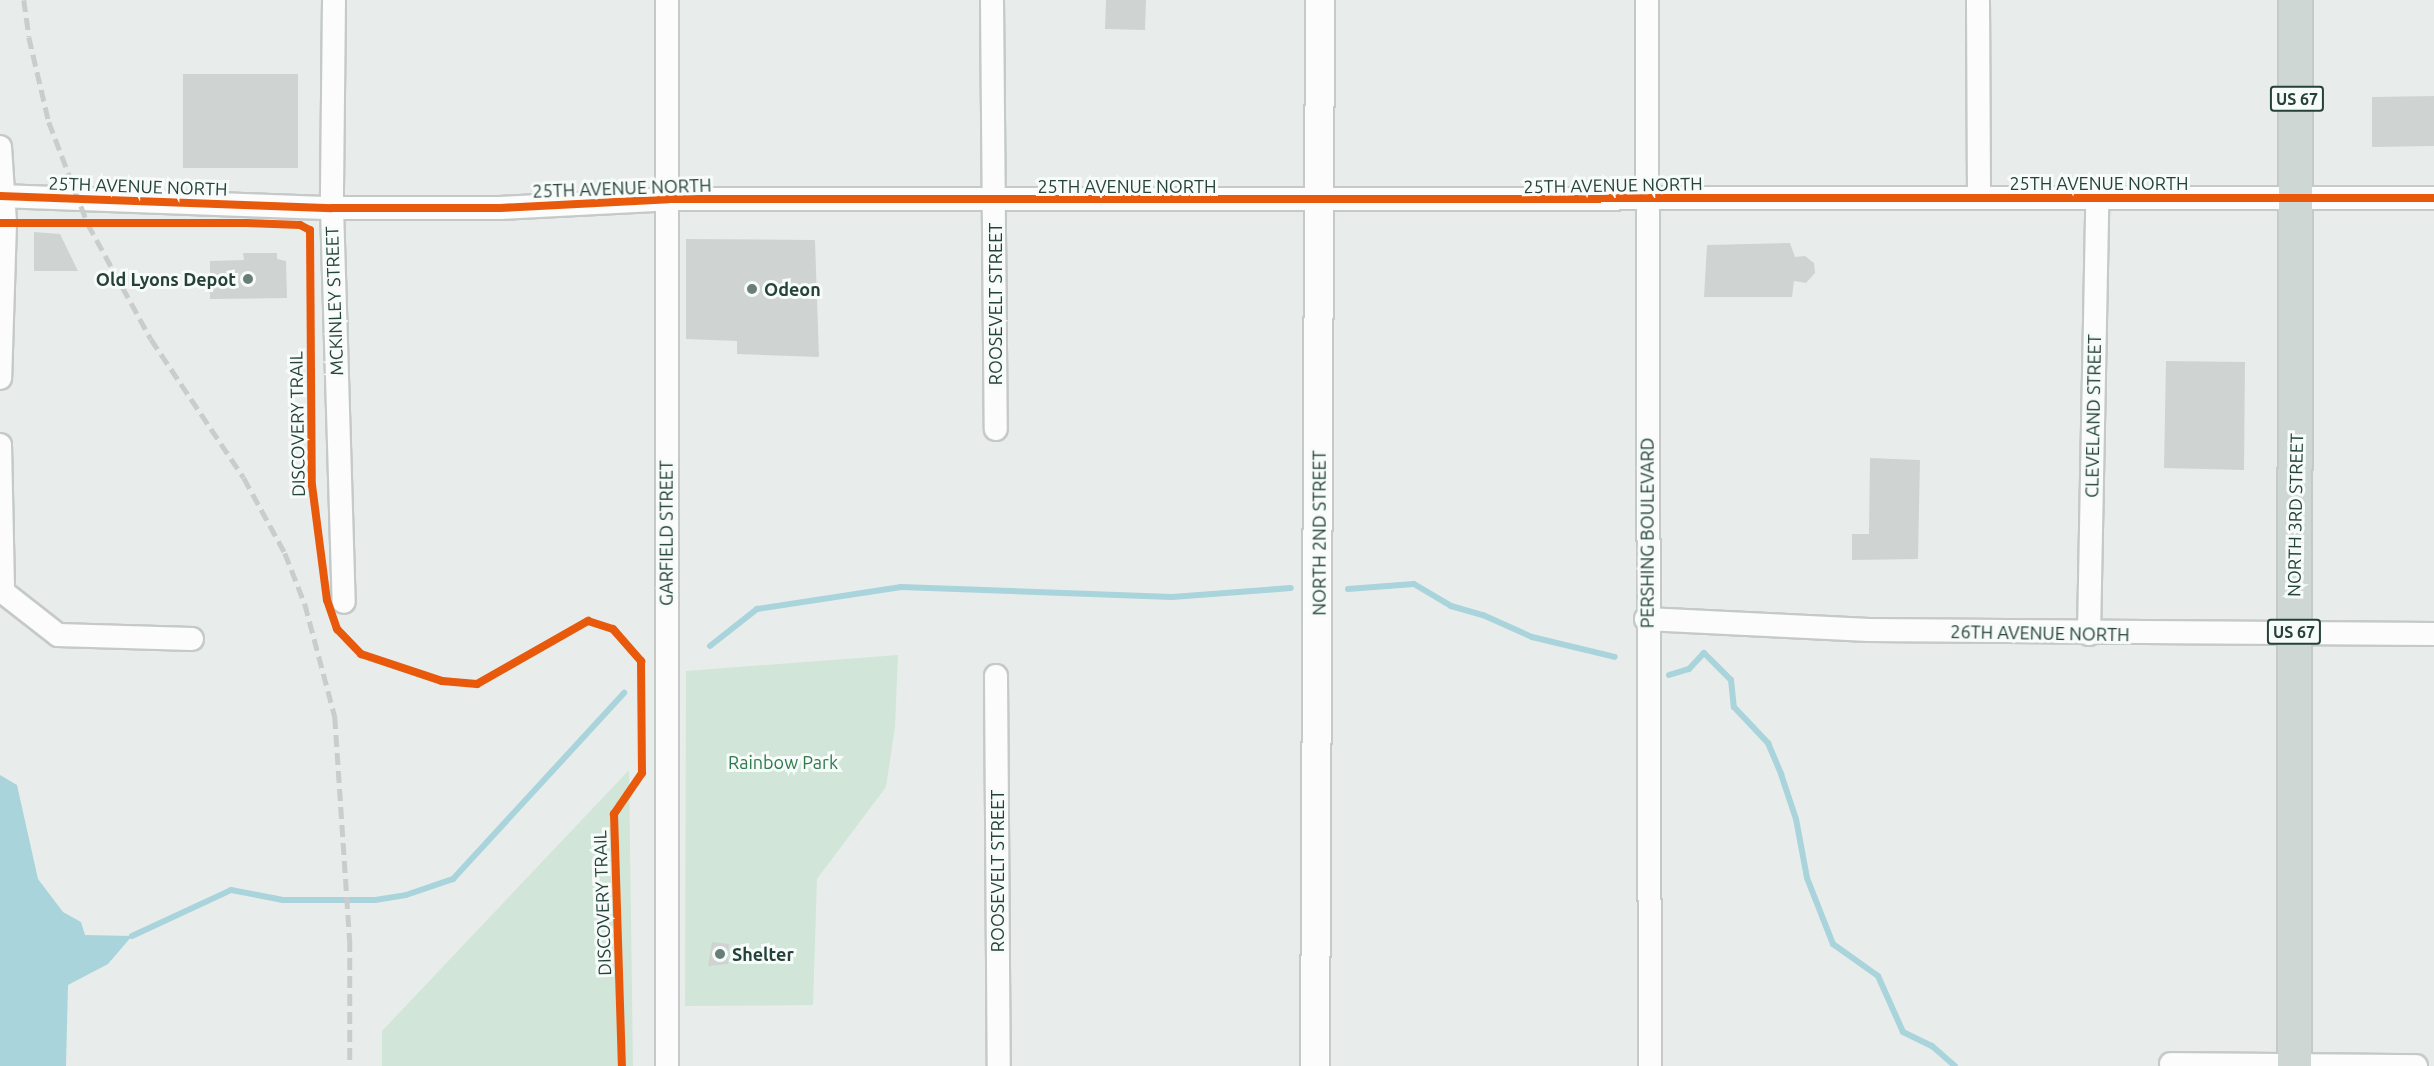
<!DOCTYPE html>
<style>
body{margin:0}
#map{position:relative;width:2434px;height:1066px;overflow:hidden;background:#e8edeb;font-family:Ubuntu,sans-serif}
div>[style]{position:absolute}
.green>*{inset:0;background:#d1e6d8}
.water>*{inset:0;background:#a9d4db}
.stream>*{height:6px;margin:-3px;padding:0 3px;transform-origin:3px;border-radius:3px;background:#a9d4db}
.building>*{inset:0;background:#cfd4d2}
.roads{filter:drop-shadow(2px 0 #c5cac8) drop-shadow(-2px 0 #c5cac8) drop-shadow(0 2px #c5cac8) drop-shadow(0 -2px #c5cac8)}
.minor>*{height:22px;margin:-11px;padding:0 11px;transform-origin:11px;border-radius:11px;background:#fcfcfc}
.tertiary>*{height:28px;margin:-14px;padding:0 14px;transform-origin:14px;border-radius:14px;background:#fcfcfc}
.primary>*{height:33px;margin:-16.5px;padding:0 16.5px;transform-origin:16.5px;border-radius:16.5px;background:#cfd7d5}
.rail>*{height:4.5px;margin-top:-2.25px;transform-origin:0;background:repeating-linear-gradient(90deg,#c9cdcc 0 12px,transparent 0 18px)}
.cycleway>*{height:8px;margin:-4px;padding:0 4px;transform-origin:4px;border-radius:4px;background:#e8590c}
.dots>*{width:16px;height:16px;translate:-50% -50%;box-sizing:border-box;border:3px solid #f7fbf9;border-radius:50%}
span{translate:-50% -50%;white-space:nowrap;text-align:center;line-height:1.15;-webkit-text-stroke:6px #f7fbf9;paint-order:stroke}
.shield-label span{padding:2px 4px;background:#f7fbf9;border:2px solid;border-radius:4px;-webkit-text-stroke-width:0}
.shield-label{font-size:16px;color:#24423a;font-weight:700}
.street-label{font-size:18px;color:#24423a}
.poi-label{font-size:18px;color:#24423a;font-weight:700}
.right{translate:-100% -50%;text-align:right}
.left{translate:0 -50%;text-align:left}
.park-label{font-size:18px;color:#2d7a4b}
</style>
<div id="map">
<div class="green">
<div style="clip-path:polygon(898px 655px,895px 727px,886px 787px,817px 879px,813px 1005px,685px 1006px,686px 671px)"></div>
<div style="clip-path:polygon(629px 770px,633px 1066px,382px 1066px,382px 1031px)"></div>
</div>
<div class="water">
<div style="clip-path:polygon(0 775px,17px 785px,38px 879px,63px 912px,81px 922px,85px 935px,132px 936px,108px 964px,68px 985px,66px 1066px,0 1066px)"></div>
</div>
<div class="stream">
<div style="left:1348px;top:589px;width:66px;rotate:-4.3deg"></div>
<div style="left:1414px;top:584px;width:43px;rotate:30.7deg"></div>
<div style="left:1451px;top:606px;width:33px;rotate:16deg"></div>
<div style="left:1483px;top:615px;width:54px;rotate:24.2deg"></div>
<div style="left:1532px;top:637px;width:85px;rotate:13.5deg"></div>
<div style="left:710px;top:646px;width:60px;rotate:-38.2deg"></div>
<div style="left:757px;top:609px;width:146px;rotate:-8.7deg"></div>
<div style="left:901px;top:587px;width:271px;rotate:2.1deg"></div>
<div style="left:1172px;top:597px;width:119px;rotate:-4.3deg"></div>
<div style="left:1669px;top:675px;width:21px;rotate:-17deg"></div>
<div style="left:1689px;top:669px;width:22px;rotate:-47deg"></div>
<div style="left:1704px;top:653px;width:38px;rotate:45deg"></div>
<div style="left:1731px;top:680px;width:27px;rotate:84deg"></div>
<div style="left:1734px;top:707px;width:50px;rotate:46.6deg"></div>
<div style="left:1768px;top:743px;width:34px;rotate:67deg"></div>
<div style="left:1781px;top:774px;width:47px;rotate:71.6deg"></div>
<div style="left:1796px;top:819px;width:60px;rotate:79.4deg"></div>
<div style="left:1807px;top:878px;width:71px;rotate:68.5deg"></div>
<div style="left:1833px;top:944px;width:55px;rotate:35.4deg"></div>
<div style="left:1878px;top:976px;width:61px;rotate:65.9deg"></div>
<div style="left:1903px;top:1032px;width:32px;rotate:26deg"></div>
<div style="left:1932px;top:1046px;width:30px;rotate:41deg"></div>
<div style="left:132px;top:936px;width:109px;rotate:-24.9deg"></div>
<div style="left:231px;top:890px;width:53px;rotate:10.9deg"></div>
<div style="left:283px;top:900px;width:92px"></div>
<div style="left:375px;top:900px;width:31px;rotate:-9deg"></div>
<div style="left:406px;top:895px;width:50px;rotate:-18.8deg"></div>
<div style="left:453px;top:879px;width:253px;rotate:-47.4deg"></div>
</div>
<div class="building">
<div style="clip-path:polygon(1106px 0,1146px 0,1145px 30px,1105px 29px)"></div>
<div style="clip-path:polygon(183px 74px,298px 74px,298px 168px,183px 168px)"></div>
<div style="clip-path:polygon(2434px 96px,2434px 146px,2372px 147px,2372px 97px)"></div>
<div style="clip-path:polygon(34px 232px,60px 234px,78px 271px,34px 271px)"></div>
<div style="clip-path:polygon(686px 239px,815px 240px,819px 357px,737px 354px,737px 341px,686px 339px)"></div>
<div style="clip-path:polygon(1790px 243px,1795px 257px,1805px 256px,1814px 263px,1815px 273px,1806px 283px,1794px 281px,1792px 297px,1704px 297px,1707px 245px)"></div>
<div style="clip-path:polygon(243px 253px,277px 253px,277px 259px,286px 261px,287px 298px,210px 299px,210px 261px,244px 260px)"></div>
<div style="clip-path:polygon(2166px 361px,2245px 362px,2244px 470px,2164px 468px)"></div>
<div style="clip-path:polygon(1870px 458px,1920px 460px,1918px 559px,1852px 560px,1852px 534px,1869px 534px)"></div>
<div style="clip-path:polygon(712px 942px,729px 944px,728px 964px,708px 966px)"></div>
</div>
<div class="roads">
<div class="minor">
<div style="left:334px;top:0;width:208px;rotate:90.6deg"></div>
<div style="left:332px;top:208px;width:394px;rotate:88.3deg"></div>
<div style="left:992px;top:0;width:429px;rotate:89.5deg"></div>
<div style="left:1647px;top:0;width:1066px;rotate:89.84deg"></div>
<div style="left:1978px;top:0;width:197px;rotate:89.7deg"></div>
<div style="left:0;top:147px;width:76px;rotate:86.2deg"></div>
<div style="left:5px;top:223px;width:155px;rotate:91.8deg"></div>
<div style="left:0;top:196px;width:332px;rotate:2.1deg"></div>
<div style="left:332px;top:208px;width:168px"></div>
<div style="left:500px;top:208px;width:169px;rotate:-3deg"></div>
<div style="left:669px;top:199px;width:1765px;rotate:-0.03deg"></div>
<div style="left:0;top:445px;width:147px;rotate:88.8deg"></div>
<div style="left:3px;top:592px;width:70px;rotate:38deg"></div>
<div style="left:58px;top:635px;width:134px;rotate:1.7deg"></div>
<div style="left:1646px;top:619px;width:223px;rotate:2.8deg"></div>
<div style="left:1869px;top:630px;width:565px;rotate:0.41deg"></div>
<div style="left:2089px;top:634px;width:435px;rotate:-88.9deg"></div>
<div style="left:996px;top:676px;width:390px;rotate:89.6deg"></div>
<div style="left:2171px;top:1064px;width:245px;rotate:0.5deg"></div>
<div style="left:667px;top:1066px;width:1066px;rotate:-90deg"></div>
</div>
<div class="tertiary">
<div style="left:1315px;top:1066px;width:1066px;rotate:-89.73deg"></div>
</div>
<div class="primary">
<div style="left:2294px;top:1066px;width:1066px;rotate:-89.95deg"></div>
</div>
</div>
<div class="rail">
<div style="left:24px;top:0;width:37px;rotate:82deg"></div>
<div style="left:29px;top:37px;width:87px;rotate:76.8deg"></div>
<div style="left:49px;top:122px;width:109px;rotate:69.1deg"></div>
<div style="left:88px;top:224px;width:131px;rotate:61.3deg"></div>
<div style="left:151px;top:339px;width:167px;rotate:56.2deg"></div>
<div style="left:244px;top:478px;width:85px;rotate:61.3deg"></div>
<div style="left:285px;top:553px;width:55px;rotate:68.6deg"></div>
<div style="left:305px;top:604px;width:117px;rotate:75.1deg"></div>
<div style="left:335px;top:717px;width:224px;rotate:86.2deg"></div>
<div style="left:350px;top:940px;width:126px;rotate:90deg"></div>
</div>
<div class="cycleway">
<div style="left:0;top:196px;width:332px;rotate:2.1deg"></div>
<div style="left:332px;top:208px;width:168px"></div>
<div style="left:500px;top:208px;width:169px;rotate:-3deg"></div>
<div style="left:669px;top:199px;width:1765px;rotate:-0.03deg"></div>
<div style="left:0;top:223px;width:246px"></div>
<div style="left:246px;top:223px;width:54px;rotate:2.1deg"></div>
<div style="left:300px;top:225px;width:11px;rotate:27deg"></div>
<div style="left:310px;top:230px;width:255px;rotate:89.6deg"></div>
<div style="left:312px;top:485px;width:116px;rotate:82.6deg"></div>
<div style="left:327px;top:600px;width:31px;rotate:71deg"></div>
<div style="left:337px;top:629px;width:35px;rotate:46deg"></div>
<div style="left:361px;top:654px;width:85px;rotate:18.4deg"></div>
<div style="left:442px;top:681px;width:35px;rotate:5deg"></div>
<div style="left:477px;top:684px;width:128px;rotate:-29.6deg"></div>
<div style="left:588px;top:621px;width:26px;rotate:18deg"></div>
<div style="left:613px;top:629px;width:43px;rotate:48.8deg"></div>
<div style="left:641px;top:661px;width:112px;rotate:89.5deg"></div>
<div style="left:642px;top:773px;width:50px;rotate:124.3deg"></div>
<div style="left:614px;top:814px;width:252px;rotate:88.2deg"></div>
</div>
<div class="dots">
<div style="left:248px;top:279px;background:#697e78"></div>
<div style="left:752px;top:289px;background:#697e78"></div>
<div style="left:720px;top:954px;background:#697e78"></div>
</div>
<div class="shield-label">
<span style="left:2297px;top:99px">US 67</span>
<span style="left:2294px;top:632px">US 67</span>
</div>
<div class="street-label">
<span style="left:2099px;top:183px">25TH AVENUE NORTH</span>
<span style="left:1613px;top:185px;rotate:-1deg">25TH AVENUE NORTH</span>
<span style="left:138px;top:186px;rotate:2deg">25TH AVENUE NORTH</span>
<span style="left:1127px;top:186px">25TH AVENUE NORTH</span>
<span style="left:622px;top:188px;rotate:-2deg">25TH AVENUE NORTH</span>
<span style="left:334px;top:301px;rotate:-92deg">MCKINLEY STREET</span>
<span style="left:995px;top:304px;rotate:-90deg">ROOSEVELT STREET</span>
<span style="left:2093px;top:416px;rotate:-89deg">CLEVELAND STREET</span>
<span style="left:297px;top:424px;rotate:-91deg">DISCOVERY TRAIL</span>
<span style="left:2295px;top:515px;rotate:-89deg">NORTH 3RD STREET</span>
<span style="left:666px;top:533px;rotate:-90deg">GARFIELD STREET</span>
<span style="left:1319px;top:533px;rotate:-90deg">NORTH 2ND STREET</span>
<span style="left:1647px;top:533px;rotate:-90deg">PERSHING BOULEVARD</span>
<span style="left:2040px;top:633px;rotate:1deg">26TH AVENUE NORTH</span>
<span style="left:997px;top:871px;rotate:-90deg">ROOSEVELT STREET</span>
<span style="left:602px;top:903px;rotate:-92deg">DISCOVERY TRAIL</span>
</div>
<div class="poi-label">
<span class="right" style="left:236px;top:279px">Old Lyons Depot</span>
<span class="left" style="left:764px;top:289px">Odeon</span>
<span class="left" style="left:732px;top:954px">Shelter</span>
</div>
<div class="park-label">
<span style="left:783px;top:762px">Rainbow Park</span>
</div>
</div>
